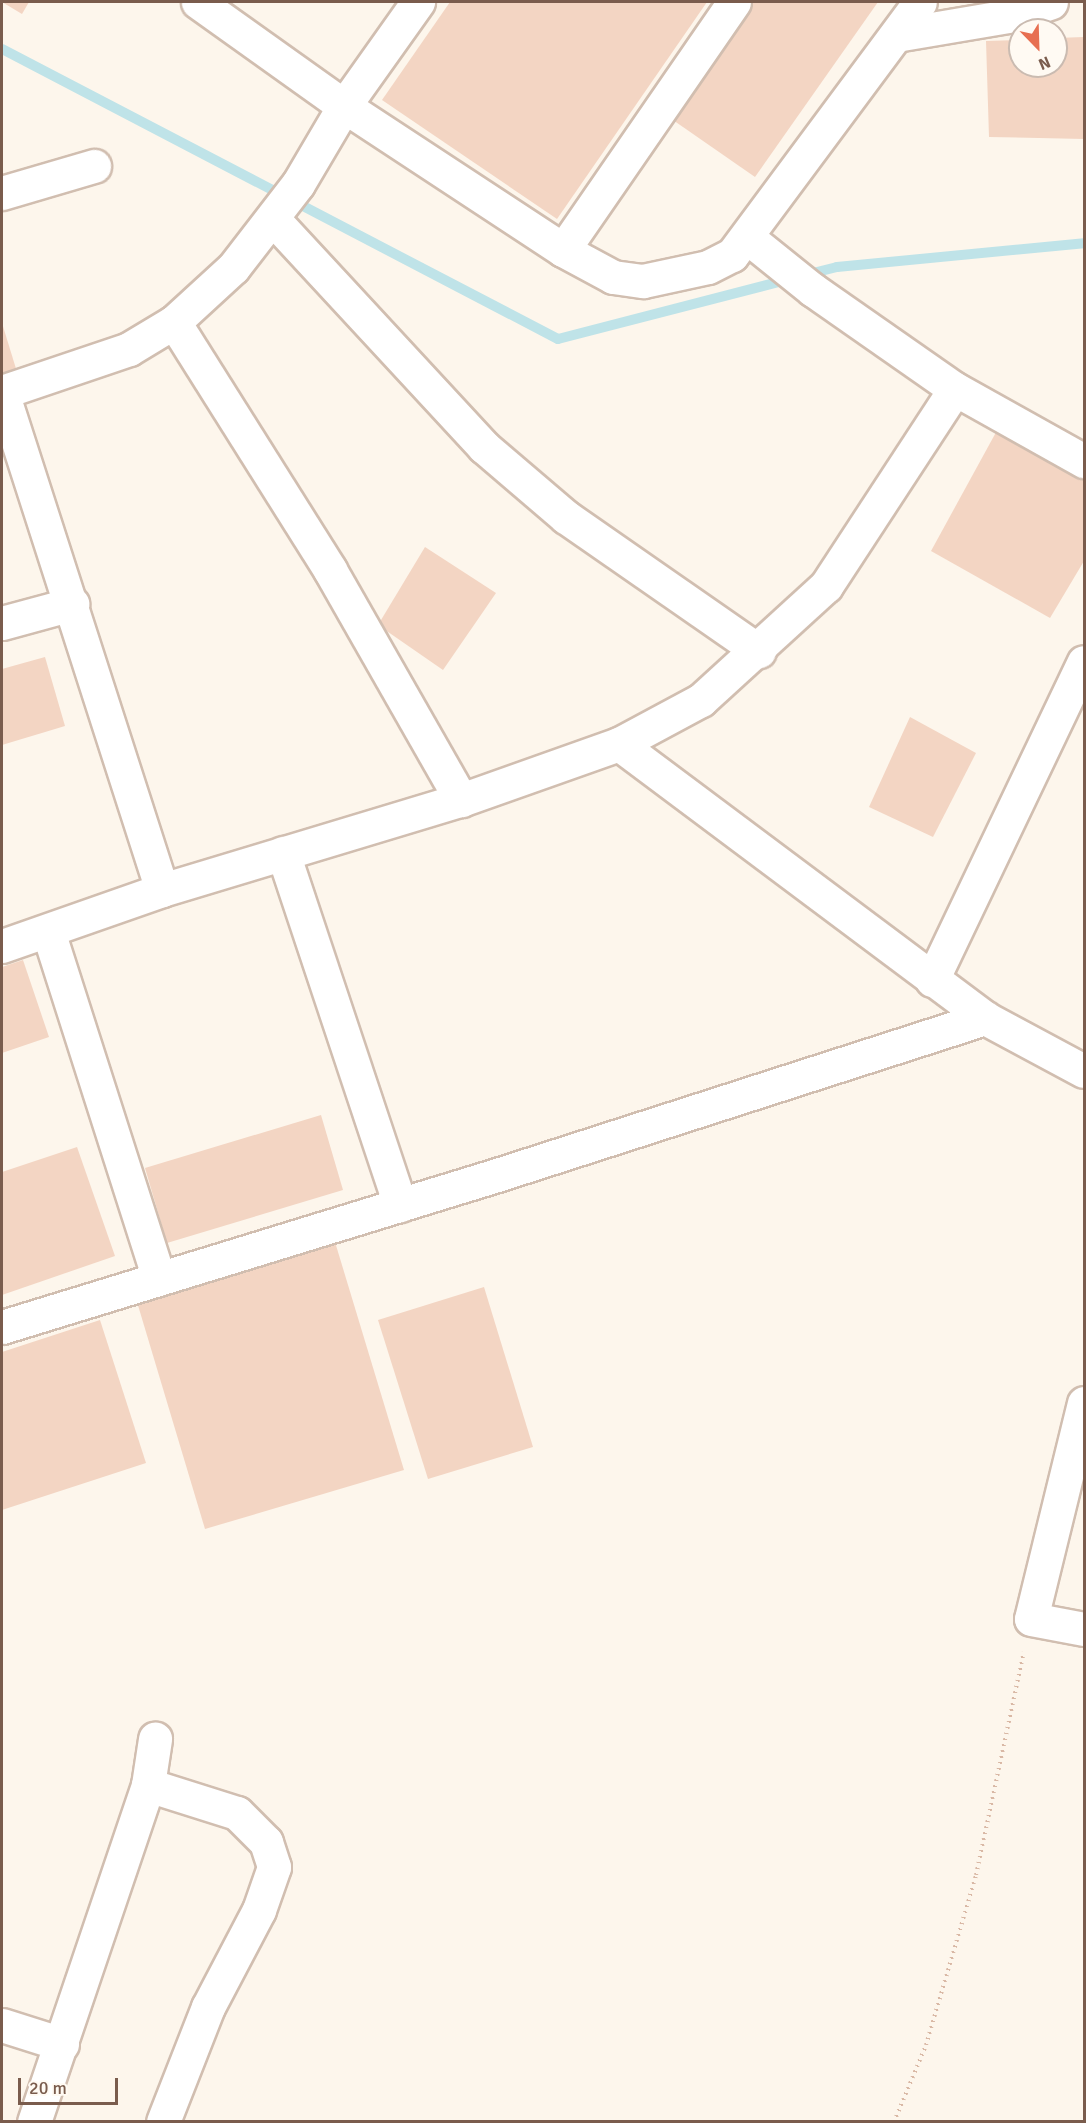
<!DOCTYPE html>
<style>
body{margin:0}
#map{position:relative;width:1086px;height:2123px;overflow:hidden;background:#fdf6ec;font-family:Signika,sans-serif}
div>[style]{position:absolute}
.stream>*{height:10px;margin:-5px;padding:0 5px;transform-origin:5px;border-radius:5px;background:#bfe3e8}
.building>*{inset:0;background:#f3d5c3}
.path>*{height:4px;margin-top:-2px;transform-origin:0;background:repeating-linear-gradient(90deg,#d9b8a5 0 1.5px,transparent 0 6px)}
.roads{filter:drop-shadow(2px 0 #d1beb0) drop-shadow(-2px 0 #d1beb0) drop-shadow(0 2px #d1beb0) drop-shadow(0 -2px #d1beb0)}
.minor>*{height:33px;margin:-16.5px;padding:0 16.5px;transform-origin:16.5px;border-radius:16.5px;background:#fff}
span{translate:-50% -50%;white-space:nowrap;text-align:center;line-height:1.15;-webkit-text-stroke:6px #fffaf3;paint-order:stroke}
.frame{position:absolute;inset:0;border:3px solid #7a5c4d;pointer-events:none}
.north{position:absolute;left:1008px;top:18px;width:60px;height:60px;box-sizing:border-box;background:#fffaf3;border:2px solid #cabbb1;border-radius:50%;rotate:157deg;font-size:16px;font-weight:700;line-height:24px;text-align:center;color:#7a5c4d}
.north::after{content:'';display:block;margin:auto;width:21px;height:27px;background:#e76f51;clip-path:polygon(50% 0,100% 100%,50% 72%,0 100%)}
.scale{position:absolute;left:18px;top:2078px;width:100px;height:27px;box-sizing:border-box;border:3px solid #7a5c4d;border-top:0;padding-left:8px;font-size:18px;line-height:21px;white-space:nowrap;color:#7a5c4d;-webkit-text-stroke:4px #fffaf3;paint-order:stroke}
</style>
<div id="map">
<div class="stream">
<div style="left:2px;top:49px;width:627px;rotate:27.55deg"></div>
<div style="left:558px;top:339px;width:240px;rotate:-14.5deg"></div>
<div style="left:805px;top:275px;width:33px;rotate:-14deg"></div>
<div style="left:837px;top:267px;width:248px;rotate:-5.5deg"></div>
</div>
<div class="building">
<div style="clip-path:polygon(2px 2px,29px 2px,22px 14px)"></div>
<div style="clip-path:polygon(450px 2px,707px 2px,557px 219px,382px 100px)"></div>
<div style="clip-path:polygon(751px 2px,878px 2px,755px 177px,670px 118px)"></div>
<div style="clip-path:polygon(1084px 37px,1084px 139px,989px 137px,986px 41px,1020px 40px,1020px 66px,1056px 66px,1056px 38px)"></div>
<div style="clip-path:polygon(2px 323px,17px 372px,2px 376px)"></div>
<div style="clip-path:polygon(1000px 425px,1084px 474px,1084px 561px,1050px 618px,931px 551px)"></div>
<div style="clip-path:polygon(425px 547px,496px 593px,443px 670px,378px 625px)"></div>
<div style="clip-path:polygon(45px 657px,65px 726px,2px 745px,2px 669px)"></div>
<div style="clip-path:polygon(910px 717px,976px 753px,933px 837px,869px 807px)"></div>
<div style="clip-path:polygon(23px 960px,49px 1037px,2px 1053px,2px 967px)"></div>
<div style="clip-path:polygon(321px 1115px,343px 1190px,167px 1243px,145px 1168px)"></div>
<div style="clip-path:polygon(77px 1147px,115px 1256px,2px 1295px,2px 1172px)"></div>
<div style="clip-path:polygon(335px 1242px,404px 1470px,205px 1529px,137px 1302px)"></div>
<div style="clip-path:polygon(484px 1287px,533px 1447px,428px 1479px,378px 1320px)"></div>
<div style="clip-path:polygon(100px 1320px,146px 1463px,2px 1510px,2px 1352px)"></div>
</div>
<div class="path">
<div style="left:825px;top:2122px;width:23px"></div>
<div style="left:894px;top:2122px;width:83px;rotate:-67.4deg"></div>
<div style="left:926px;top:2045px;width:177px;rotate:-73.6deg"></div>
<div style="left:976px;top:1875px;width:228px;rotate:-77.9deg"></div>
</div>
<div class="roads">
<div class="minor">
<div style="left:198px;top:2px;width:179px;rotate:35.5deg"></div>
<div style="left:344px;top:106px;width:262px;rotate:33.3deg"></div>
<div style="left:563px;top:250px;width:57px;rotate:28.4deg"></div>
<div style="left:613px;top:277px;width:30px;rotate:8deg"></div>
<div style="left:643px;top:281px;width:66px;rotate:-12.2deg"></div>
<div style="left:708px;top:267px;width:27px;rotate:-27deg"></div>
<div style="left:732px;top:255px;width:315px;rotate:-53.4deg"></div>
<div style="left:896px;top:35px;width:120px;rotate:-9.6deg"></div>
<div style="left:1014px;top:15px;width:39px;rotate:-19deg"></div>
<div style="left:2px;top:193px;width:96px;rotate:-16.4deg"></div>
<div style="left:273px;top:219px;width:311px;rotate:47.2deg"></div>
<div style="left:484px;top:447px;width:108px;rotate:40.5deg"></div>
<div style="left:566px;top:517px;width:235px;rotate:34.8deg"></div>
<div style="left:747px;top:237px;width:85px;rotate:38.8deg"></div>
<div style="left:813px;top:290px;width:173px;rotate:34.9deg"></div>
<div style="left:955px;top:389px;width:148px;rotate:29.2deg"></div>
<div style="left:563px;top:250px;width:301px;rotate:-55.4deg"></div>
<div style="left:174px;top:322px;width:293px;rotate:57.8deg"></div>
<div style="left:330px;top:570px;width:265px;rotate:60.3deg"></div>
<div style="left:2px;top:392px;width:134px;rotate:-18.7deg"></div>
<div style="left:129px;top:349px;width:52px;rotate:-31deg"></div>
<div style="left:174px;top:322px;width:80px;rotate:-42.5deg"></div>
<div style="left:233px;top:268px;width:106px;rotate:-52.3deg"></div>
<div style="left:298px;top:184px;width:91px;rotate:-59.5deg"></div>
<div style="left:344px;top:106px;width:128px;rotate:-54.6deg"></div>
<div style="left:2px;top:392px;width:523px;rotate:72.19deg"></div>
<div style="left:2px;top:623px;width:73px;rotate:-15.2deg"></div>
<div style="left:619px;top:744px;width:457px;rotate:36.8deg"></div>
<div style="left:985px;top:1018px;width:112px;rotate:28.2deg"></div>
<div style="left:283px;top:853px;width:371px;rotate:71.6deg"></div>
<div style="left:48px;top:931px;width:365px;rotate:72.3deg"></div>
<div style="left:2px;top:946px;width:170px;rotate:-19.3deg"></div>
<div style="left:162px;top:890px;width:312px;rotate:-16.8deg"></div>
<div style="left:461px;top:800px;width:168px;rotate:-19.5deg"></div>
<div style="left:619px;top:744px;width:93px;rotate:-28.2deg"></div>
<div style="left:701px;top:700px;width:169px;rotate:-42.4deg"></div>
<div style="left:826px;top:586px;width:235px;rotate:-56.8deg"></div>
<div style="left:932px;top:980px;width:352px;rotate:-64.5deg"></div>
<div style="left:2px;top:1327px;width:518px;rotate:-17.07deg"></div>
<div style="left:497px;top:1175px;width:513px;rotate:-17.83deg"></div>
<div style="left:1084px;top:1403px;width:222px;rotate:103.8deg"></div>
<div style="left:1031px;top:1619px;width:54px;rotate:10.7deg"></div>
<div style="left:148px;top:1785px;width:93px;rotate:17.5deg"></div>
<div style="left:237px;top:1813px;width:41px;rotate:45deg"></div>
<div style="left:266px;top:1842px;width:26px;rotate:72deg"></div>
<div style="left:274px;top:1867px;width:46px;rotate:109.2deg"></div>
<div style="left:259px;top:1910px;width:110px;rotate:117.7deg"></div>
<div style="left:208px;top:2007px;width:123px;rotate:111.4deg"></div>
<div style="left:2px;top:2025px;width:63px;rotate:17.6deg"></div>
<div style="left:34px;top:2122px;width:356px;rotate:-71.3deg"></div>
<div style="left:148px;top:1785px;width:47px;rotate:-81.3deg"></div>
</div>
</div>
<div class="frame"></div>
<div class="north">N</div>
<div class="scale">20 m</div>
</div>
